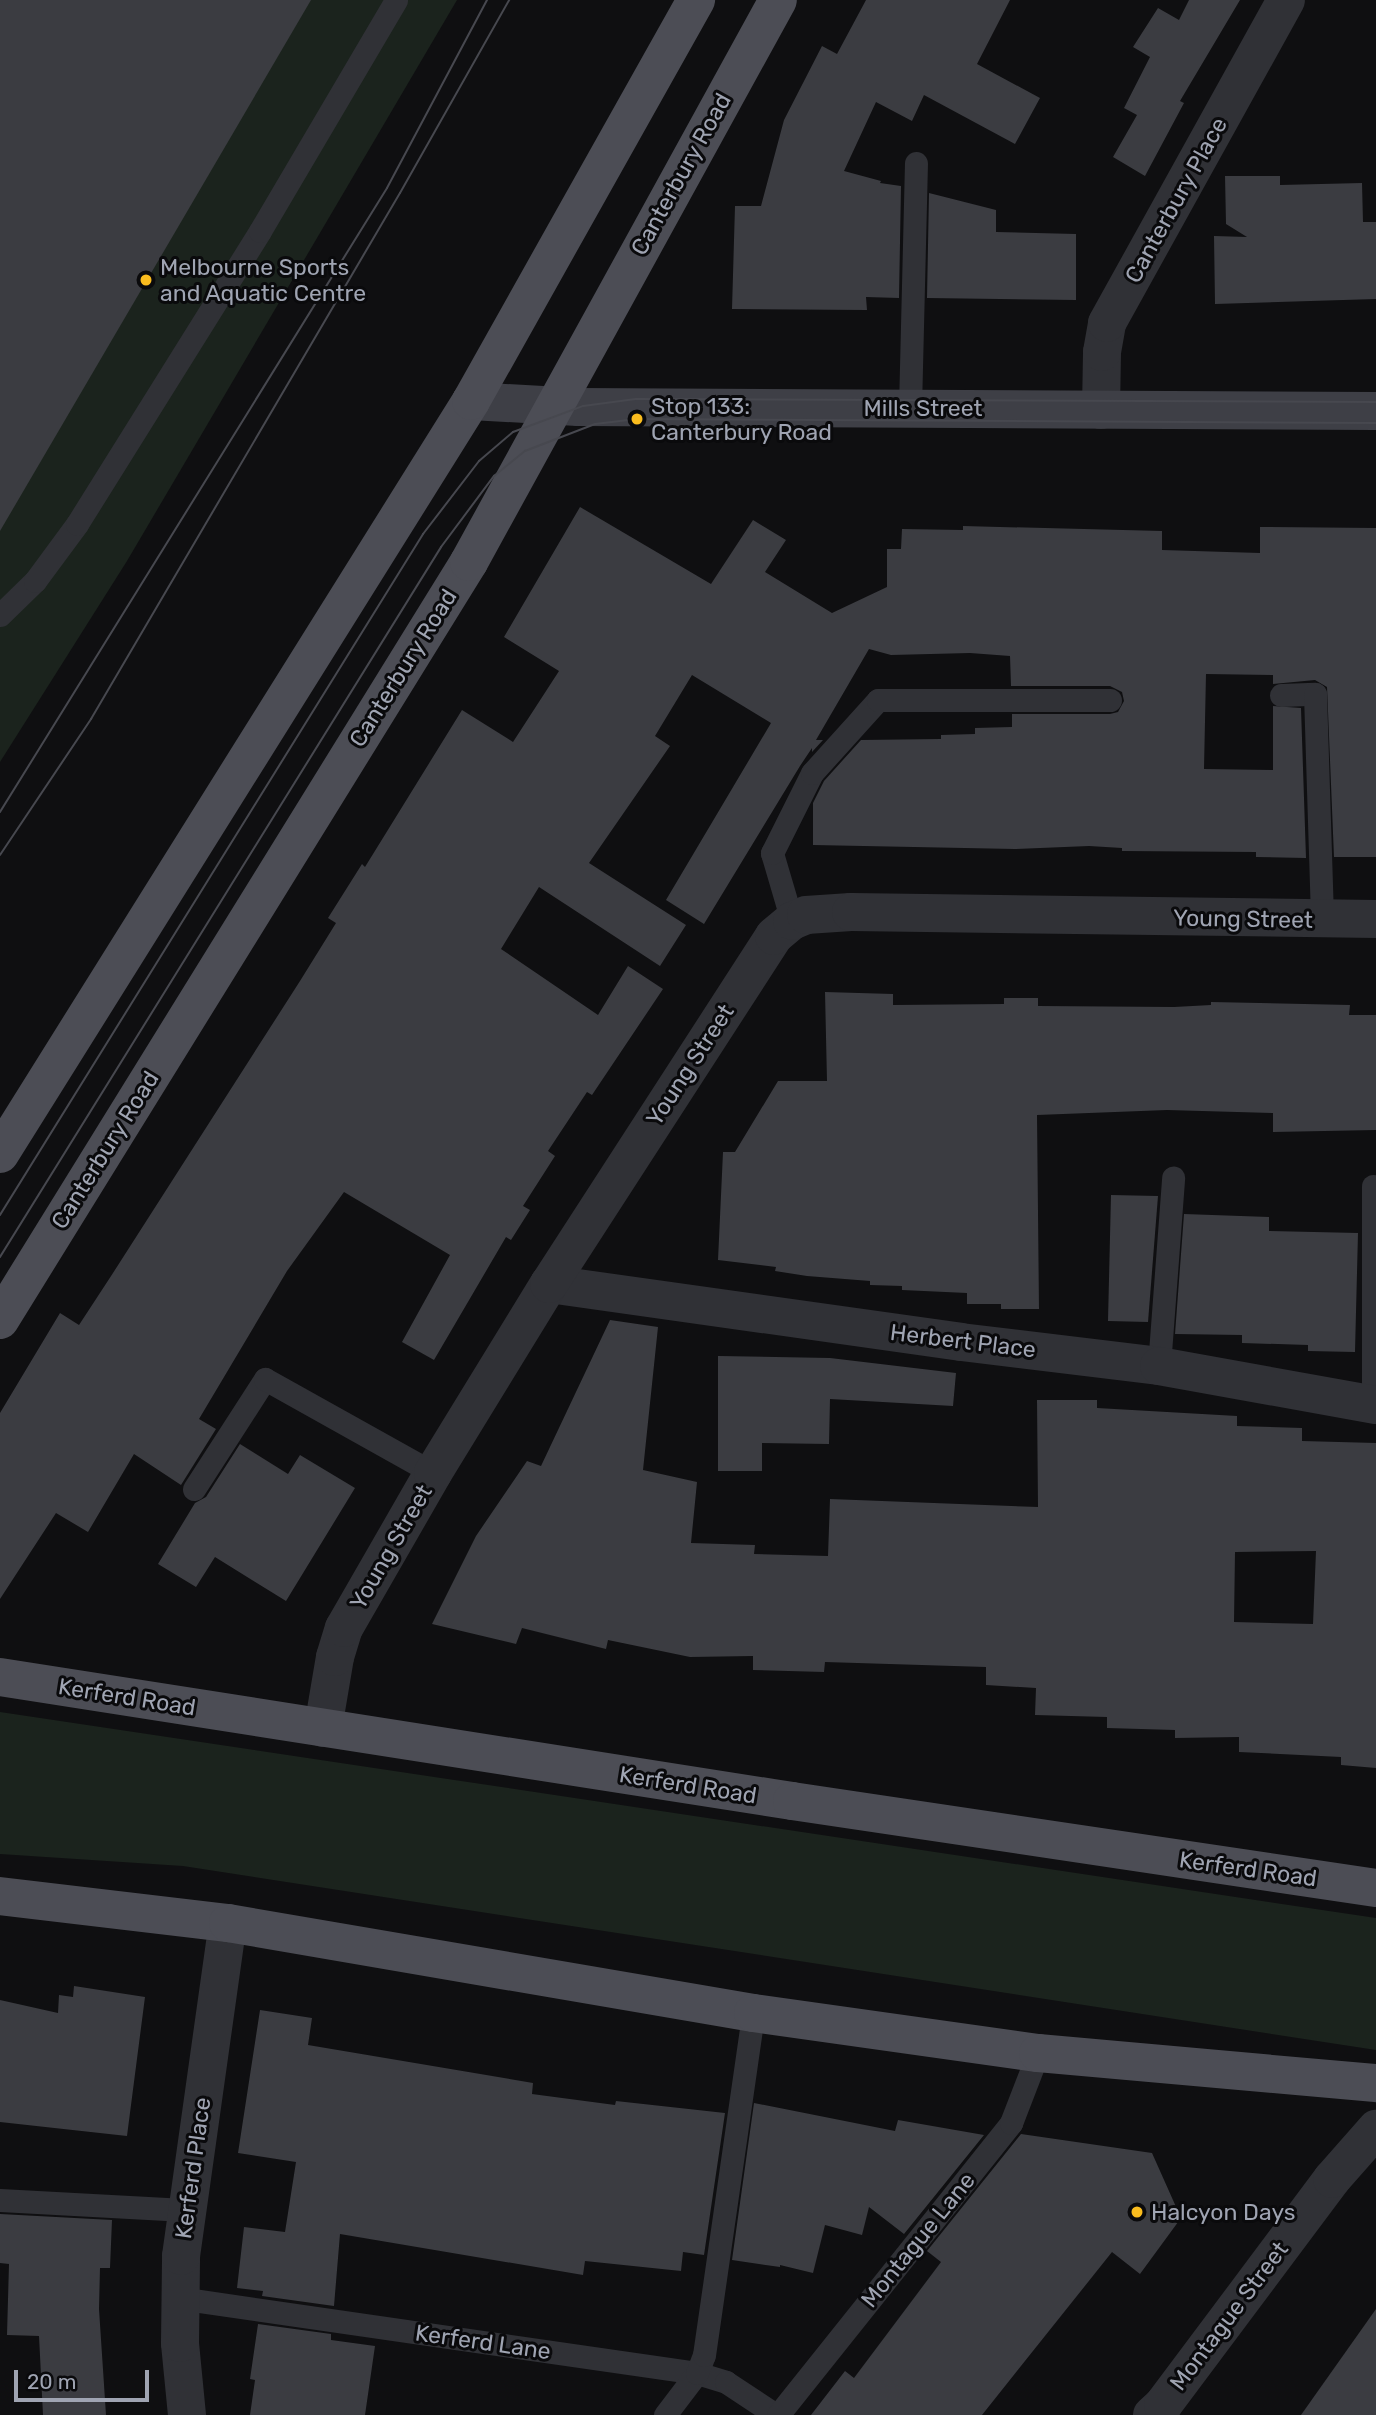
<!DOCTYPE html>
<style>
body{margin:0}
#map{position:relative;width:1376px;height:2415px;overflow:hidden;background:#0f0f11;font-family:Rubik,sans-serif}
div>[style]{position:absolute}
.green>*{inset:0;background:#1b231d}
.building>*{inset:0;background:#3b3c41}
.lane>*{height:23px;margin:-11.5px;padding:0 11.5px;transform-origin:11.5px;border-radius:11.5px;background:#303136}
.street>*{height:38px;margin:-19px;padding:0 19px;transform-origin:19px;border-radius:19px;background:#303136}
.secondary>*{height:38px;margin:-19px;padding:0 19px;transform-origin:19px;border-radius:19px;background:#3e3f46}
.primary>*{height:38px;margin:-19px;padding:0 19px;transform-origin:19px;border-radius:19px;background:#4c4d55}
.tram>*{height:2px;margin:-1px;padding:0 1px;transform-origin:1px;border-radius:1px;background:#47484f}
.dots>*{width:19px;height:19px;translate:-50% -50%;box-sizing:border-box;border:4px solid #0a0a0c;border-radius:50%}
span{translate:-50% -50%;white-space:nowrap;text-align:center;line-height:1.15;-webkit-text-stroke:6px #0a0a0c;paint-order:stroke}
.street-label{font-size:23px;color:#9fa4b2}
.poi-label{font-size:23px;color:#9fa4b2}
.left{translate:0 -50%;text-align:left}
.scale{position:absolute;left:14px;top:2370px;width:135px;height:32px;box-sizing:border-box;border:4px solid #9fa4b2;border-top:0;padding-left:9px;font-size:21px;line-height:24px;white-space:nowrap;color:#9fa4b2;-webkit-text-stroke:5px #0a0a0c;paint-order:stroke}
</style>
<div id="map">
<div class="green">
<div style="clip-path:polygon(0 0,457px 0,127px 561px,0 762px)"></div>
<div style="clip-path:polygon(0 1712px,1376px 1918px,1376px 2050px,183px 1866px,0 1854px)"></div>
</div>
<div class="building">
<div style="clip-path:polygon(0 0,311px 0,0 531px)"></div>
<div style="clip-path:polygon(866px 0,1010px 0,977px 64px,1040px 98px,1015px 144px,924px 95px,912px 121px,876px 102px,844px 171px,881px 181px,880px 183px,901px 186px,899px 298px,866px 297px,867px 310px,732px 309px,735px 206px,761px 206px,784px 120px,822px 46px,837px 54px)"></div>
<div style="clip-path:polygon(1189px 0,1240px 0,1180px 101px,1184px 103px,1145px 176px,1113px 157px,1137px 115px,1124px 108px,1150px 57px,1133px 47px,1158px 8px,1179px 20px)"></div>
<div style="clip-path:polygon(1225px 176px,1280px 176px,1280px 185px,1362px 183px,1363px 222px,1376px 222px,1376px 299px,1215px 304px,1214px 236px,1247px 237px,1226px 224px)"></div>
<div style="clip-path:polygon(929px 193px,996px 210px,996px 232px,1076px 234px,1076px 300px,927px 298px)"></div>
<div style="clip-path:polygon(580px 507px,711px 584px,753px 520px,786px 540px,765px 572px,832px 613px,887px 587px,887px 549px,901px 549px,902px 529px,963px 530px,963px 526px,1162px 531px,1162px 550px,1260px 553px,1260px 527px,1376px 528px,1376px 857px,1334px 857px,1327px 687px,1315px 680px,1273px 684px,1273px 675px,1206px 674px,1204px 769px,1273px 770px,1273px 706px,1301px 708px,1306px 858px,1256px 857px,1256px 852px,1122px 851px,1122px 848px,1089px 846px,1015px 849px,813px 845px,813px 803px,824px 781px,861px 740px,941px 739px,941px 735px,975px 734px,975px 728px,1012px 727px,1012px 714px,1110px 714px,1118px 712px,1124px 701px,1122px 692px,1110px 686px,1011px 686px,1010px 656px,970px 653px,891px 655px,869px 649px,816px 740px,823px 740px,812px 752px,812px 748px,800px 766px,704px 924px,666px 900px,771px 723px,692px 675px,655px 736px,670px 746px,589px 863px,686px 925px,660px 966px,539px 887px,501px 949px,598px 1015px,628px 966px,663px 989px,592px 1095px,587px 1092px,548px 1151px,555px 1156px,523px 1206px,530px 1210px,511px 1240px,506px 1237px,434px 1360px,402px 1342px,450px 1255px,344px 1192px,287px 1271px,199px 1419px,216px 1429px,181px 1485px,134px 1454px,88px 1532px,56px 1513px,0 1599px,0 1413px,60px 1313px,79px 1325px,113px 1273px,300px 981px,336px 923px,328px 918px,362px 864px,365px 867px,462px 710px,513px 742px,559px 671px,504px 637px)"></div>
<div style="clip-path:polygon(825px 992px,893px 994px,893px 1005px,1004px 1004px,1004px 998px,1038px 998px,1038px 1006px,1174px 1007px,1211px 1005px,1211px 1002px,1350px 1005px,1349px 1015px,1376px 1015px,1376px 1130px,1273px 1132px,1273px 1113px,1167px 1110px,1037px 1115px,1039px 1309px,1001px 1309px,1001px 1304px,967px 1304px,967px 1293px,902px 1290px,902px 1286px,870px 1285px,870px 1281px,807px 1276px,775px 1271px,776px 1267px,718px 1260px,723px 1152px,735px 1152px,778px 1081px,827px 1081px)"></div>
<div style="clip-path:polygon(1111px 1195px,1158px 1196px,1148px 1322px,1108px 1321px)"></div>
<div style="clip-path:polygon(1184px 1214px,1269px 1217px,1269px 1231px,1358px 1233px,1355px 1352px,1308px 1351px,1308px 1345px,1242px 1343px,1242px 1335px,1175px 1334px)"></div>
<div style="clip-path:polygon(evenodd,610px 1320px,658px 1327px,643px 1470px,697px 1482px,691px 1543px,755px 1545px,754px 1554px,828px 1556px,830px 1499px,1038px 1507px,1037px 1400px,1097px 1400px,1097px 1408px,1237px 1416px,1237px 1426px,1302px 1428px,1302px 1441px,1376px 1443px,1376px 1768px,1341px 1765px,1341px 1757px,1239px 1752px,1239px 1737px,1175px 1738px,1175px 1730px,1107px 1728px,1107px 1717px,1035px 1715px,1036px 1688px,986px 1685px,986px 1667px,825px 1662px,824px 1672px,753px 1670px,753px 1656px,690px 1657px,608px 1640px,606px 1649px,522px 1628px,516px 1644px,432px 1624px,476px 1536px,527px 1461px,541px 1466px,610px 1320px,1316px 1551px,1313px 1624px,1234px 1622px,1235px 1552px,1316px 1551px)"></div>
<div style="clip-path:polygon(718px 1356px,830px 1358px,956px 1373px,953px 1406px,830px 1399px,829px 1444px,762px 1443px,762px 1471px,718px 1471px)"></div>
<div style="clip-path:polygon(240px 1444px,288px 1474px,300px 1455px,355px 1488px,286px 1601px,215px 1557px,196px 1587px,158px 1564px,195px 1503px,206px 1497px)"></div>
<div style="clip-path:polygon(74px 1986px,145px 1997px,127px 2136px,0 2122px,0 2000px,58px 2013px,59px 1995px,73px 1997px)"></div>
<div style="clip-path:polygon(260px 2010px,312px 2018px,308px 2045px,533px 2083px,532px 2094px,615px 2105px,616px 2101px,725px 2113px,704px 2255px,683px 2252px,681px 2271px,585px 2261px,583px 2275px,340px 2234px,334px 2306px,262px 2296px,263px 2291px,237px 2288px,244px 2227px,285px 2232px,296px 2162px,238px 2153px)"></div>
<div style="clip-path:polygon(754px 2103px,895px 2131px,898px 2120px,984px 2135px,904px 2234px,869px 2207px,862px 2235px,825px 2225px,813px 2273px,780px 2265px,780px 2267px,732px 2260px)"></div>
<div style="clip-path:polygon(1021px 2134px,1152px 2153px,1181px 2218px,1140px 2274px,1112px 2252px,982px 2415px,811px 2415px,845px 2371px,854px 2378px,941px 2262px,927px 2251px)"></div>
<div style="clip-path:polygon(0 2214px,112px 2220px,110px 2268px,100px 2268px,99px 2309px,106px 2415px,43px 2415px,39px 2336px,7px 2335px,9px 2264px,0 2263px)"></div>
<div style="clip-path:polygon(1376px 2309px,1376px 2415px,1301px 2415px)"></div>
<div style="clip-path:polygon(258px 2324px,331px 2334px,331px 2340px,375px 2346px,365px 2415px,250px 2415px,255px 2380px,250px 2379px)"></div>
</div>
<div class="lane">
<div style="left:910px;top:408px;width:245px;rotate:-88.6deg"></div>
<div style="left:0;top:615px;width:49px;rotate:-44.2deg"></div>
<div style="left:35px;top:581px;width:71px;rotate:-53.6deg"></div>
<div style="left:77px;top:524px;width:345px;rotate:-58deg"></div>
<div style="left:260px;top:231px;width:268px;rotate:-59.5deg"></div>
<div style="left:1281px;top:695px;width:34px;rotate:-2deg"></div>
<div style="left:1315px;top:694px;width:226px;rotate:88.2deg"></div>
<div style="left:792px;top:921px;width:71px;rotate:-106.4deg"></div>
<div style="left:772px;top:853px;width:89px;rotate:-63.4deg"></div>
<div style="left:812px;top:773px;width:98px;rotate:-47.9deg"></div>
<div style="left:878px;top:700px;width:232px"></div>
<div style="left:1373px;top:1186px;width:219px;rotate:90deg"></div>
<div style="left:1159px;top:1366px;width:189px;rotate:-85.7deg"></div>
<div style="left:194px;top:1489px;width:131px;rotate:-57.2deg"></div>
<div style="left:265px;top:1379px;width:193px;rotate:29.2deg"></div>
<div style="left:0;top:2200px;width:185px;rotate:3.1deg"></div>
<div style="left:179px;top:2298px;width:523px;rotate:8.24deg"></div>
<div style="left:697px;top:2373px;width:30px;rotate:17deg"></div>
<div style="left:726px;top:2382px;width:60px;rotate:33.4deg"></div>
<div style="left:665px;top:2415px;width:53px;rotate:-52.7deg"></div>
<div style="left:697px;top:2373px;width:19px;rotate:-69deg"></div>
<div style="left:704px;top:2355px;width:345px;rotate:-81.8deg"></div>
<div style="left:778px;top:2415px;width:374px;rotate:-51.4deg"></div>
<div style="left:1011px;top:2123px;width:75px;rotate:-68.9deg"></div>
</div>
<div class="street">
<div style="left:1101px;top:410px;width:58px;rotate:-89deg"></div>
<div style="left:1102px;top:352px;width:29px;rotate:-80deg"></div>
<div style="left:1107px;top:323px;width:369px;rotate:-61deg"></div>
<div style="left:549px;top:1284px;width:416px;rotate:8deg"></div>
<div style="left:961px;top:1342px;width:199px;rotate:6.9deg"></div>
<div style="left:1159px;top:1366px;width:220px;rotate:10.2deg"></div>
<div style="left:323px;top:1728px;width:72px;rotate:-80.4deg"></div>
<div style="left:335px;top:1657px;width:30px;rotate:-73deg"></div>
<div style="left:344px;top:1628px;width:179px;rotate:-60.1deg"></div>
<div style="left:433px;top:1473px;width:222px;rotate:-58.5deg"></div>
<div style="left:549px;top:1284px;width:414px;rotate:-57.1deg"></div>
<div style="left:774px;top:936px;width:23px;rotate:-40deg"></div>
<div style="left:792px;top:921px;width:15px;rotate:-23deg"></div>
<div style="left:806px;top:915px;width:45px;rotate:-3.8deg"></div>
<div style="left:851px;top:912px;width:525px;rotate:0.76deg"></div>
<div style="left:187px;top:2415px;width:72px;rotate:-95.6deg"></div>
<div style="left:180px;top:2343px;width:87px;rotate:-89.3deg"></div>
<div style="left:181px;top:2256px;width:336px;rotate:-82deg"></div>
<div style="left:1152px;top:2415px;width:15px;rotate:-42deg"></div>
<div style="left:1163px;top:2405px;width:282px;rotate:-53.2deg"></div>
<div style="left:1332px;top:2179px;width:67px;rotate:-48.7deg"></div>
</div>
<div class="secondary">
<div style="left:471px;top:401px;width:107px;rotate:3.2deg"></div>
<div style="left:578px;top:407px;width:798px;rotate:0.29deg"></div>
</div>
<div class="primary">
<div style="left:0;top:1154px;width:888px;rotate:-57.97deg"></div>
<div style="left:471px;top:401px;width:460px;rotate:-60.7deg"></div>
<div style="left:0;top:1320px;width:891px;rotate:-58.25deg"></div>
<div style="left:469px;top:562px;width:641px;rotate:-61.2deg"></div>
<div style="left:0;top:1677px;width:802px;rotate:8.9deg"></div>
<div style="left:792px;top:1801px;width:590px;rotate:8.47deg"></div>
<div style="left:0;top:1896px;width:230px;rotate:6.8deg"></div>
<div style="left:228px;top:1923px;width:533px;rotate:9.73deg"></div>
<div style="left:753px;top:2013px;width:288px;rotate:8deg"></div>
<div style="left:1038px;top:2053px;width:339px;rotate:5.1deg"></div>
</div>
<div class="tram">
<div style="left:0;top:812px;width:734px;rotate:-58.19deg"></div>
<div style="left:387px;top:188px;width:213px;rotate:-62deg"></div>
<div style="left:0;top:855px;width:164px;rotate:-56.2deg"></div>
<div style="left:91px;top:719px;width:610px;rotate:-59.57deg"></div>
<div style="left:400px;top:193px;width:222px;rotate:-60.5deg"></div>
<div style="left:0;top:1215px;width:802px;rotate:-58.15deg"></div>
<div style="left:423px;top:534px;width:92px;rotate:-52.5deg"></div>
<div style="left:479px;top:461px;width:45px;rotate:-40.5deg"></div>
<div style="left:513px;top:432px;width:75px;rotate:-20.4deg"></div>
<div style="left:583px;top:406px;width:53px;rotate:-7.5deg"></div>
<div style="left:636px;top:399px;width:740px;rotate:0.23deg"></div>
<div style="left:0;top:1257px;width:836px;rotate:-58.15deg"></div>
<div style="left:441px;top:547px;width:89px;rotate:-53.3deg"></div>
<div style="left:494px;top:476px;width:40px;rotate:-39deg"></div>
<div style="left:525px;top:451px;width:75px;rotate:-21.1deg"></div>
<div style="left:595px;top:424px;width:42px;rotate:-6.8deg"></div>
<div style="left:637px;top:419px;width:739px;rotate:0.31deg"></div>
</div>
<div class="dots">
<div style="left:146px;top:280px;background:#fabc1e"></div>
<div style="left:637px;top:419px;background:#fabc1e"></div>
<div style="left:1137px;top:2212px;background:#fabc1e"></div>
</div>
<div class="street-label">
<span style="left:681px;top:174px;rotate:-61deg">Canterbury Road</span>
<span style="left:1176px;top:200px;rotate:-61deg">Canterbury Place</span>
<span style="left:923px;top:408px">Mills Street</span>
<span style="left:403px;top:668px;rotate:-58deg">Canterbury Road</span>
<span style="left:1243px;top:919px;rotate:1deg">Young Street</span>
<span style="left:690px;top:1065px;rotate:-57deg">Young Street</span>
<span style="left:105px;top:1150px;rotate:-58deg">Canterbury Road</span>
<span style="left:963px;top:1341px;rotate:7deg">Herbert Place</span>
<span style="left:391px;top:1547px;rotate:-60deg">Young Street</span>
<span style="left:127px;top:1697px;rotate:9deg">Kerferd Road</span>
<span style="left:688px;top:1785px;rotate:9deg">Kerferd Road</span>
<span style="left:1248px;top:1869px;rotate:8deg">Kerferd Road</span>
<span style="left:193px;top:2168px;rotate:-82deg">Kerferd Place</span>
<span style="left:918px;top:2240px;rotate:-51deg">Montague Lane</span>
<span style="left:1229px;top:2316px;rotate:-53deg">Montague Street</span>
<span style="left:483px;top:2342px;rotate:8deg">Kerferd Lane</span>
</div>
<div class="poi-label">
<span class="left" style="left:160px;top:280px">Melbourne Sports<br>and Aquatic Centre</span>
<span class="left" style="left:651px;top:419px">Stop 133:<br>Canterbury Road</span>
<span class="left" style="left:1151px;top:2212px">Halcyon Days</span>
</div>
<div class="scale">20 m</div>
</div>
